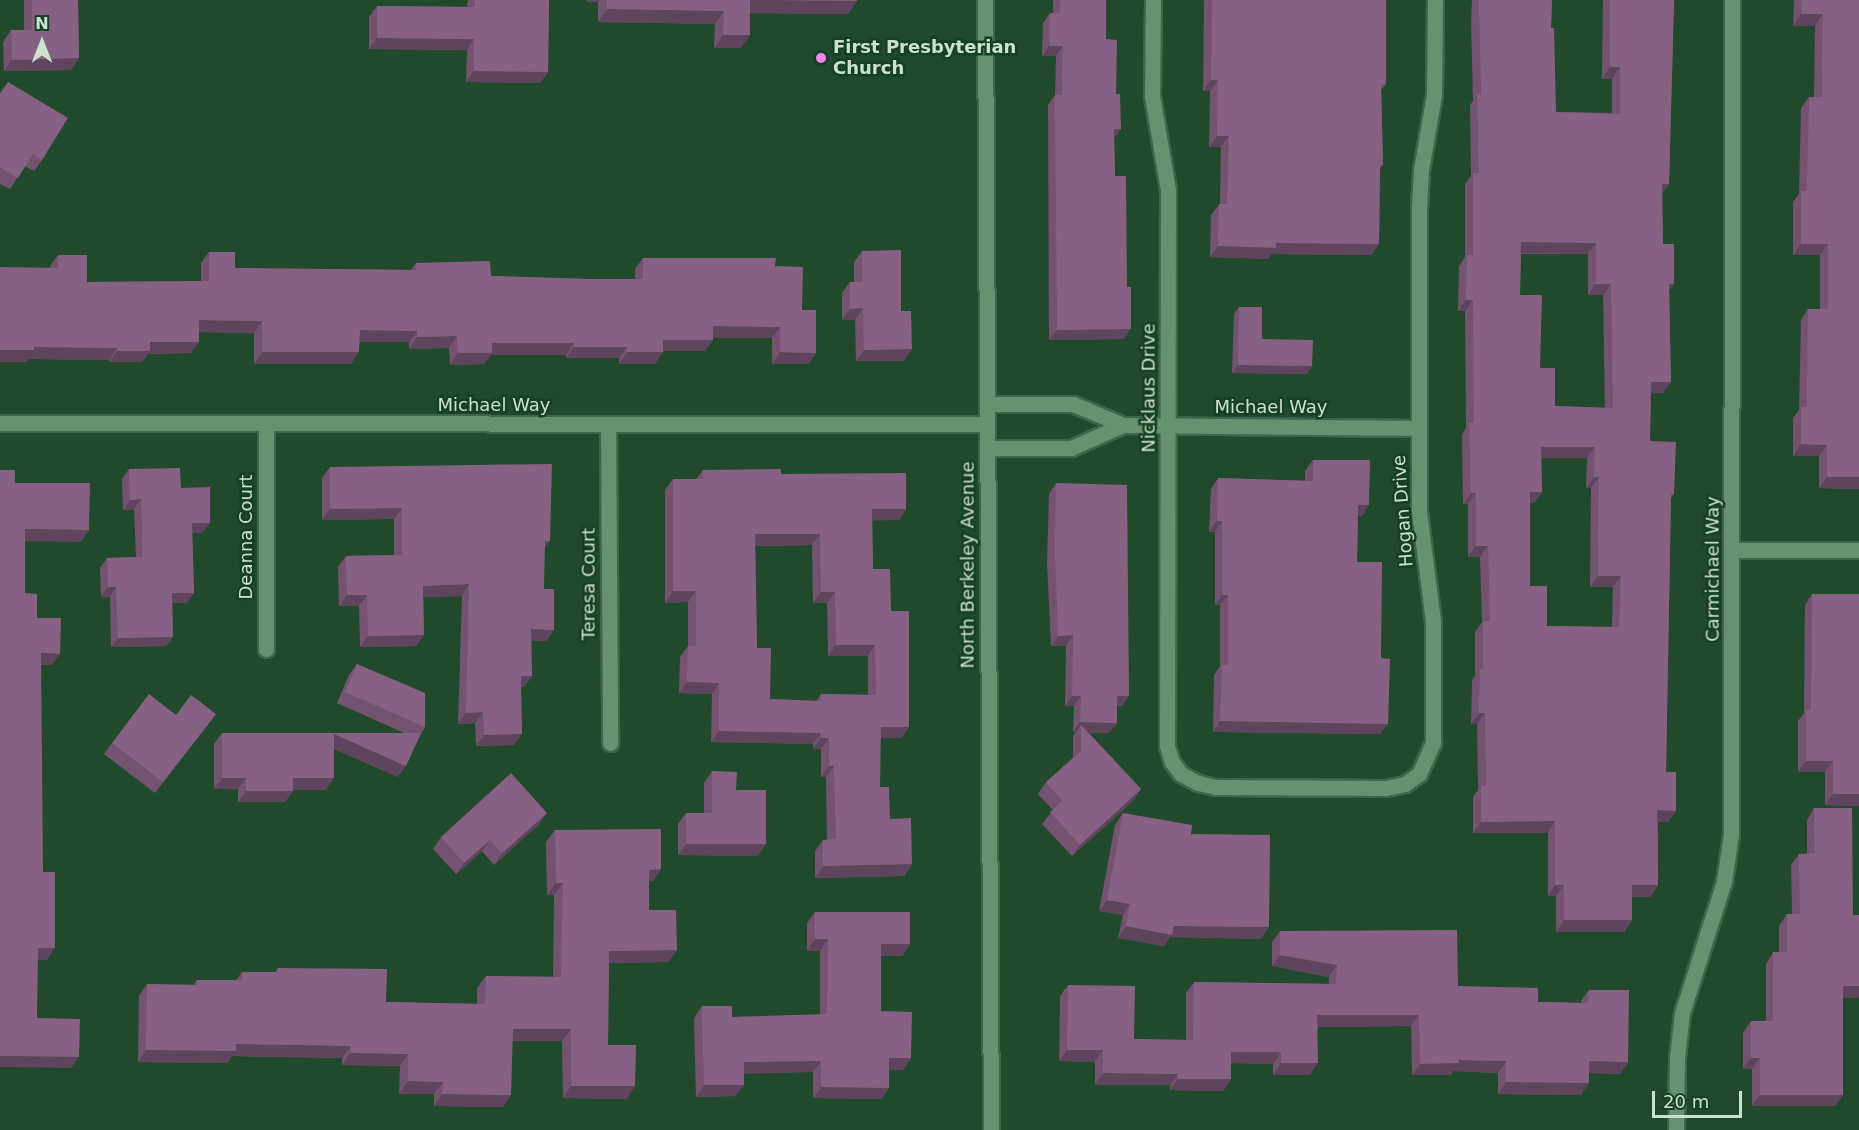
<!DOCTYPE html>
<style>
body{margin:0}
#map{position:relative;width:1859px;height:1130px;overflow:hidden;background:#214a2c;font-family:"DejaVu Sans",sans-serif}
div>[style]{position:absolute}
.roads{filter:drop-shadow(2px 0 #40654b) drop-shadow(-2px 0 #40654b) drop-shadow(0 2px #40654b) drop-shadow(0 -2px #40654b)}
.street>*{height:15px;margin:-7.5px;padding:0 7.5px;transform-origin:7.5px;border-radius:7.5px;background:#679270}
.secondary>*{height:15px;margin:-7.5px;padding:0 7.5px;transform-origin:7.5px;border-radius:7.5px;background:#679270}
.wall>*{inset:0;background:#745371}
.shaded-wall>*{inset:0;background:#5e445c}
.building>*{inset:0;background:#876183}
.dots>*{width:16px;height:16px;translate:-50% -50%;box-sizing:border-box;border:3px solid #164022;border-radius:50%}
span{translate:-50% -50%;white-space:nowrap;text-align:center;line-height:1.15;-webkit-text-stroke:5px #164022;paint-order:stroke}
.poi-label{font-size:18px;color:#cbe2cf;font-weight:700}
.left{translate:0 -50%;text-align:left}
.street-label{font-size:18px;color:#cbe2cf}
.north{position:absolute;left:12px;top:12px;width:60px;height:60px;-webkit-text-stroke:4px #164022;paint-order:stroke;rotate:0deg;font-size:16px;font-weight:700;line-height:24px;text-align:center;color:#cbe2cf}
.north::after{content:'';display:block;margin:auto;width:21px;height:27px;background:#cbe2cf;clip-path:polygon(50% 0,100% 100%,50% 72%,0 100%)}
.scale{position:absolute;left:1652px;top:1091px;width:90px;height:27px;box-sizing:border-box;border:3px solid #cbe2cf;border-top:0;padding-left:8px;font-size:18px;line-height:21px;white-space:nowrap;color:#cbe2cf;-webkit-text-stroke:4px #164022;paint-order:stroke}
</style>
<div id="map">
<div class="roads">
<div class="street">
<div style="left:1153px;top:0;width:96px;rotate:90.6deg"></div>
<div style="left:1152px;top:96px;width:95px;rotate:80.3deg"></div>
<div style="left:1168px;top:190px;width:556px;rotate:90.1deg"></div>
<div style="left:1167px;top:746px;width:17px;rotate:73deg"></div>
<div style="left:1172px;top:762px;width:15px;rotate:53deg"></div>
<div style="left:1181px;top:774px;width:19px;rotate:28deg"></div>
<div style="left:1198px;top:783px;width:18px;rotate:13deg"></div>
<div style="left:1216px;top:787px;width:170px;rotate:0.3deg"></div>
<div style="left:1386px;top:788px;width:19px;rotate:-12deg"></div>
<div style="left:1405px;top:784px;width:17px;rotate:-36deg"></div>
<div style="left:1419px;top:774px;width:35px;rotate:-66deg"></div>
<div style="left:1433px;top:742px;width:121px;rotate:-90deg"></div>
<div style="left:1433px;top:621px;width:110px;rotate:-97.3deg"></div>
<div style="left:1419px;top:512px;width:304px;rotate:-90deg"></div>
<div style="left:1419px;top:208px;width:38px;rotate:-87deg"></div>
<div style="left:1421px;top:170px;width:76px;rotate:-80.2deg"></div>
<div style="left:1434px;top:95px;width:95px;rotate:-89.4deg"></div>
<div style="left:987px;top:404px;width:86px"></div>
<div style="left:1073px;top:404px;width:54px;rotate:22.8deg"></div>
<div style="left:1123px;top:425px;width:295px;rotate:0.6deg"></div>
<div style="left:0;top:423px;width:987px;rotate:0.06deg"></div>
<div style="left:266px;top:424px;width:225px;rotate:90deg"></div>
<div style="left:608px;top:425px;width:318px;rotate:89.6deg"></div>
<div style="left:987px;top:448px;width:84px"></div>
<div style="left:1071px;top:448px;width:57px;rotate:-23.9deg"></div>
<div style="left:1732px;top:550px;width:127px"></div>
<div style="left:1676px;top:1130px;width:73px;rotate:-89.2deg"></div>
<div style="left:1677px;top:1057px;width:44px;rotate:-83.5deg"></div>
<div style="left:1682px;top:1013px;width:139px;rotate:-72.3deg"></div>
<div style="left:1724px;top:881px;width:48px;rotate:-81.5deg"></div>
<div style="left:1731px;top:834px;width:834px;rotate:-89.93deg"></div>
</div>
<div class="secondary">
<div style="left:985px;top:0;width:1130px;rotate:89.7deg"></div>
</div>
</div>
<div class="wall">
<div style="clip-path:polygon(24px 0,78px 0,79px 58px,71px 70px,4px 71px,3px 42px,11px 30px,24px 30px)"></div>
<div style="clip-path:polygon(468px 0,549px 0,548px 72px,540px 83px,466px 82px,467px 50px,369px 49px,369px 17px,377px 6px,467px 7px)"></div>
<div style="clip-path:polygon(587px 0,857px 0,848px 14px,750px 13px,741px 48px,714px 48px,715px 24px,598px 22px,598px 2px,587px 2px)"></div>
<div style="clip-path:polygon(1053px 0,1106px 0,1106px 39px,1116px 94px,1121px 129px,1114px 138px,1115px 176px,1124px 339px,1049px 340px,1048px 105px,1055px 95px,1056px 56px,1042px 56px,1043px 23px,1050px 13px,1053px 13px)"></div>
<div style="clip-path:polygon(1204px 0,1386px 0,1386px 84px,1381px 90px,1383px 165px,1380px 169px,1379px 244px,1371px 255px,1271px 254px,1268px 259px,1210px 257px,1211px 215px,1220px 204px,1221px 147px,1209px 147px,1210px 91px,1203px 91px)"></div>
<div style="clip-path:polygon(evenodd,1472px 0,1552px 0,1551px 28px,1556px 112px,1612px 113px,1612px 79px,1602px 79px,1603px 0,1674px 0,1669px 184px,1662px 193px,1663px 244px,1669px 290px,1671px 382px,1663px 393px,1651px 393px,1650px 441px,1674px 494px,1671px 498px,1666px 772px,1668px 822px,1658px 822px,1658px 885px,1650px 897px,1632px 897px,1632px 920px,1624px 932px,1556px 932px,1556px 896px,1548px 896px,1548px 833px,1473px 833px,1473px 797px,1478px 790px,1477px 724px,1471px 724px,1472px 680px,1475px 676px,1475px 632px,1482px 622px,1480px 557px,1468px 557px,1468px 504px,1463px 504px,1462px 434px,1466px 428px,1465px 311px,1458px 311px,1459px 266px,1465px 257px,1465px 184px,1471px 176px,1470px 105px,1473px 101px,1471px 22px,1472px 0,1521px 254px,1588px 254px,1588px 295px,1603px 295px,1605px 408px,1555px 406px,1540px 368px,1520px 295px,1521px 254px,1472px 0,1541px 458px,1587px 458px,1586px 488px,1591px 488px,1590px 587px,1613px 587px,1612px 627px,1547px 626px,1530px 586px,1530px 503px,1534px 503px,1542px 492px,1541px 458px)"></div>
<div style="clip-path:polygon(1794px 0,1859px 0,1859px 489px,1819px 488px,1819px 456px,1793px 456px,1793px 418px,1799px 410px,1801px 320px,1808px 309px,1820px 309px,1820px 255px,1793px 255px,1793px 202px,1799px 194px,1801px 108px,1809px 97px,1814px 97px,1815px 26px,1793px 26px)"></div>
<div style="clip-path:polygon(8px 82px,42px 160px,34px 171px,25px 166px,10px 189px,0 184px,0 93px)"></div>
<div style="clip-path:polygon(862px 251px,901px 311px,904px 361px,856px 361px,855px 320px,842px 320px,842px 293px,850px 282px,854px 282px,854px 262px)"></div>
<div style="clip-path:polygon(209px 252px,235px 268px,411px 270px,416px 263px,491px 276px,589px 279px,635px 279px,635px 269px,643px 258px,775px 266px,802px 310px,816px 353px,808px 364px,772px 364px,772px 338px,713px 338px,713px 340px,705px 351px,663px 351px,655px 364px,619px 364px,619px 358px,566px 358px,566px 355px,491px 355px,484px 364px,450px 365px,449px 348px,409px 349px,409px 342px,360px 342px,351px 364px,254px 364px,254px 333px,199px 332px,191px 353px,148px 354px,142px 362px,109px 362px,109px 360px,28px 359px,26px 362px,0 362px,50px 268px,50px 266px,58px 255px,87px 282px,201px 281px,201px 263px)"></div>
<div style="clip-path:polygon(1239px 307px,1262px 339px,1307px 374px,1232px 373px,1234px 314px)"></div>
<div style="clip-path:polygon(1313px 460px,1362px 516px,1358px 516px,1357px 562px,1380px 734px,1213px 732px,1214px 675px,1220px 666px,1220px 605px,1215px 605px,1215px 532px,1209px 532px,1211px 489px,1218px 478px,1305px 481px,1305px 471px)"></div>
<div style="clip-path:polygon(330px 467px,544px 549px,544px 589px,554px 630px,546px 641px,531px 641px,532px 676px,524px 687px,521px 687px,514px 745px,476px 746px,475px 723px,458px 724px,462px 596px,423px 597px,424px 635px,416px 646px,360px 647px,359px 606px,339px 606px,338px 567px,346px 556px,394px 555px,394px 519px,322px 520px,322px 478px)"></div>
<div style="clip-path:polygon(129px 469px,181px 488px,203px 533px,192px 533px,194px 593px,187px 603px,172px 603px,173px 637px,166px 646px,111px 647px,110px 597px,101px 597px,100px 568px,107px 558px,136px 557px,134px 509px,123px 510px,122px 479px)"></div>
<div style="clip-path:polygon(evenodd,703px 470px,781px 474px,906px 509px,899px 520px,872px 520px,873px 569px,891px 611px,909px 727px,901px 738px,880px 738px,880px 787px,890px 819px,912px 864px,904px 876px,815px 878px,815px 851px,823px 840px,827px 840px,826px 777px,821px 777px,821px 749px,813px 749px,813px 744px,711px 742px,712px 694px,679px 693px,680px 657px,688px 646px,688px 602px,665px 603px,665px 490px,673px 479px,696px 479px,703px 470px,812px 545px,813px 603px,827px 603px,828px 656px,868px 656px,868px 695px,821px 694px,816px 701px,770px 699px,757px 648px,755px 546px,812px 545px)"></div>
<div style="clip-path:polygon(1056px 483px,1122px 706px,1117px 706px,1117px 723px,1109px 733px,1089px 733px,1141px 789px,1133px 801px,1072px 856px,1042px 824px,1053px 810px,1038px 794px,1046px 782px,1073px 758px,1073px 736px,1076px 732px,1073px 732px,1074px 706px,1065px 706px,1066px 646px,1051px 646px,1047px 564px,1049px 494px)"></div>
<div style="clip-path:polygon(1812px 594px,1859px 806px,1825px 805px,1825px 772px,1798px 772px,1798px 721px,1804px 713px,1805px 605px)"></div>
<div style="clip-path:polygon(357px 664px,425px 727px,421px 734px,398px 777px,334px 749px,326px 790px,293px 790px,285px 802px,238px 802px,238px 789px,214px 789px,214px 744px,222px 733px,404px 733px,337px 703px,349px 675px)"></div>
<div style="clip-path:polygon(216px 714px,155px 793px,104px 754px,112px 743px,176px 715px)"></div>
<div style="clip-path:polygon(712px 771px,736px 790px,758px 856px,678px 855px,678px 824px,686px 813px,704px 813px,704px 783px)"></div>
<div style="clip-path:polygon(1814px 808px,1853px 915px,1858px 998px,1843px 998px,1843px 1095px,1835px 1106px,1752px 1106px,1752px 1069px,1743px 1069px,1743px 1033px,1751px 1021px,1766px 1021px,1766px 964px,1773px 952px,1779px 952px,1779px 926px,1787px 914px,1792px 914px,1791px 865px,1799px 854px,1807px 854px,1807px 820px)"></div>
<div style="clip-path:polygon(547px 813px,539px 824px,494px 865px,482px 851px,456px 874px,433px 849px,441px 837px)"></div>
<div style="clip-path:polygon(1123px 813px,1191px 834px,1261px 939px,1170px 937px,1164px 946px,1118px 938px,1123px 915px,1099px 911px,1115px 825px)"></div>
<div style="clip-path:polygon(555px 830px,661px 869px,653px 881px,649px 881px,649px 910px,677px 950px,668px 962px,609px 963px,608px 1045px,627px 1099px,563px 1098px,562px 1041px,512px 1041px,503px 1107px,434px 1106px,434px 1094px,399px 1094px,400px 1066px,342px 1065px,342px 1058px,232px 1056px,227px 1063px,138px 1062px,139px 996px,147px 984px,193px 985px,197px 980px,236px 980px,242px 972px,275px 972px,278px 968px,386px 1002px,477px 1004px,477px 988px,486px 976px,553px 977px,554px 895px,547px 895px,546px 842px)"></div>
<div style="clip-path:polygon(815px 912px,910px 944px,902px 956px,881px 956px,881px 1011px,911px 1058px,903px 1070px,889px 1070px,889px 1088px,881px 1099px,813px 1098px,813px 1072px,744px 1073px,736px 1096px,696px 1097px,694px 1018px,702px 1006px,732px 1017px,820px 1015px,820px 951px,807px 951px,807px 923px)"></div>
<div style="clip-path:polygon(1280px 931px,1458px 986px,1538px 1002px,1581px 1003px,1581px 1001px,1589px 990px,1628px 1062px,1620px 1074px,1589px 1073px,1581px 1095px,1498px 1094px,1498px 1073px,1453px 1071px,1451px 1075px,1412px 1075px,1411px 1026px,1318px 1027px,1310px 1075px,1273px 1075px,1273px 1064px,1231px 1063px,1231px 1079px,1223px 1091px,1170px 1090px,1170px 1085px,1095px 1085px,1095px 1062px,1059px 1061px,1060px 996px,1068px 985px,1134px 1039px,1186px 1040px,1186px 993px,1194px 982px,1329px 984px,1329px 977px,1272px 966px,1272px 942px)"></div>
</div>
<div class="shaded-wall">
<div style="clip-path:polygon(588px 0,600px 0,598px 2px,587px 2px)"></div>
<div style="clip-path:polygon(750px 0,857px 1px,848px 14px,741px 13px)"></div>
<div style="clip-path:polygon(607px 9px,724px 11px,715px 24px,598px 22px)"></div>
<div style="clip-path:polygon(1801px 14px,1823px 14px,1815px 26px,1793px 26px)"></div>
<div style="clip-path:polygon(723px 35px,750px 35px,741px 48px,714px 48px)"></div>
<div style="clip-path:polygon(377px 38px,474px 39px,467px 50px,369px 49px)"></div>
<div style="clip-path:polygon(1049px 46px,1063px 46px,1056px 56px,1042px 56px)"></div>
<div style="clip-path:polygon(79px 58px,71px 70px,4px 71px,12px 60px)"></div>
<div style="clip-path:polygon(1610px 67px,1620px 67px,1612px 79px,1602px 79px)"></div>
<div style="clip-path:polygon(474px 71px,548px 72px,540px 83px,466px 82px)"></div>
<div style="clip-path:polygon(1211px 80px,1218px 80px,1210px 91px,1203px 91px)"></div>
<div style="clip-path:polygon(1114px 129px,1121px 129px,1113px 139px)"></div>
<div style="clip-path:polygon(1217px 136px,1229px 136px,1221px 147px,1209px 147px)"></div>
<div style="clip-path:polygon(1662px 184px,1669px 184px,1661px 195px)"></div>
<div style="clip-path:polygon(1521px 242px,1596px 243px,1588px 254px,1514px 253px)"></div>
<div style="clip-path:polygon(1276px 243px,1379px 244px,1371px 255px,1271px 254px,1268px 259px,1210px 257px,1218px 246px)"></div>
<div style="clip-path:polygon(1801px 244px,1828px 244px,1820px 255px,1793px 255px)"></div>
<div style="clip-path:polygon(1596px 284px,1611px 284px,1603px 295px,1588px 295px)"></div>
<div style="clip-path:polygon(1669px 284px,1674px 284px,1666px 295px)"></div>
<div style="clip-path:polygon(1466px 300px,1473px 300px,1465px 311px,1458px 311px)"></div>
<div style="clip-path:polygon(863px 308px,855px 320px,842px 320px,850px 309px)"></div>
<div style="clip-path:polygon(199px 320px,262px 321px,254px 333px,191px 332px)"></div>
<div style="clip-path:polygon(713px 326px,780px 327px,772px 338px,705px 338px)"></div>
<div style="clip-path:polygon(1131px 329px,1124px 339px,1049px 340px,1057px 330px)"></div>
<div style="clip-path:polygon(360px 330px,417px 331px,409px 342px,352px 342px)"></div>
<div style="clip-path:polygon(457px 336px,449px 348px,409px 349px,417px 337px)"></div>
<div style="clip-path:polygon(663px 340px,713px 340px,705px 351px,655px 351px)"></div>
<div style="clip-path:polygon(150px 342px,199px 342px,191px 353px,148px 354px,142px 362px,109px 362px,117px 351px)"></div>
<div style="clip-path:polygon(492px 343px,574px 343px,566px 355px,491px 355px,484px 364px,450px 365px,458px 353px)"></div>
<div style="clip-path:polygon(34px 347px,117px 348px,109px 360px,28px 359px,26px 362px,0 362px,0 350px)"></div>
<div style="clip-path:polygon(574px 347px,627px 347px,619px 358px,566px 358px)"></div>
<div style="clip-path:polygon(912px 349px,904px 361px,856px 361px,864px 350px)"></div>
<div style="clip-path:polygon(262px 352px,359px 352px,351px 364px,254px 364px)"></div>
<div style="clip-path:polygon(627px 352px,663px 352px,655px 364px,619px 364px)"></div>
<div style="clip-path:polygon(780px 352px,816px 353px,808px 364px,772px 364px)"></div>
<div style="clip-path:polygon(1238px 365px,1312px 366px,1307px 374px,1232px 373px)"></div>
<div style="clip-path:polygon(1651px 382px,1671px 382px,1663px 393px,1643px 394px)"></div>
<div style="clip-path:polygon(1801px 444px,1827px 445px,1819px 456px,1793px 456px)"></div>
<div style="clip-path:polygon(1541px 447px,1595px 447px,1587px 458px,1533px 458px)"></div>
<div style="clip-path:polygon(1594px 477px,1599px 477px,1591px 488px,1586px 488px)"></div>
<div style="clip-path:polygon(1827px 477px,1859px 477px,1859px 489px,1819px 488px)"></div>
<div style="clip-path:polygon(1530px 492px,1542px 492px,1534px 503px,1522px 503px)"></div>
<div style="clip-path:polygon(1471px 493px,1476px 493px,1468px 504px,1463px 504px)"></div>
<div style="clip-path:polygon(141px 499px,134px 509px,123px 510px,130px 500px)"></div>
<div style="clip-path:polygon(1358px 505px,1369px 505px,1362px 516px,1351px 516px)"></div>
<div style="clip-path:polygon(402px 508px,394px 519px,322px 520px,330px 509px)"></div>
<div style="clip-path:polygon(872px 509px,906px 509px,899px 520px,864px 521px)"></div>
<div style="clip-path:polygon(1217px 521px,1222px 521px,1215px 532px,1209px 532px)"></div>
<div style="clip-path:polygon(192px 523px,210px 523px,203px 533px,185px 533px)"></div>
<div style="clip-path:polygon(25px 529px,89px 530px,81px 542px,18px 541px)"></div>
<div style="clip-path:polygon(755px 534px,820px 534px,812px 545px,747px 546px)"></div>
<div style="clip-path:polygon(545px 541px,550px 541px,542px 552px)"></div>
<div style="clip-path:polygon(1476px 546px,1488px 546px,1480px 557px,1468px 557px)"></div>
<div style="clip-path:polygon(1598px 576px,1621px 576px,1613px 587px,1590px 587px)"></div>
<div style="clip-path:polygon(469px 584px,462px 596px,415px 597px,423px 586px)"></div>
<div style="clip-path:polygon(108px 587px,116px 587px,110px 597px,101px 597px)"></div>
<div style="clip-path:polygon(673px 591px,696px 591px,688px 602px,665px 603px)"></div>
<div style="clip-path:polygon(821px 592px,835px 592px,827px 603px,813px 603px)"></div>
<div style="clip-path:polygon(172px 593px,194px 593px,187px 603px,165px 603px)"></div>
<div style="clip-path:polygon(347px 595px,367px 595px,359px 606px,339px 606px)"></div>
<div style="clip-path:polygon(1222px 595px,1228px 595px,1220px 605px,1215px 605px)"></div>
<div style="clip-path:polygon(531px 629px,554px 630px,546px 641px,523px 641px)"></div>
<div style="clip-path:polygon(424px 635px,416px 646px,360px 647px,368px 636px)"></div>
<div style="clip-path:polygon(1073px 635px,1066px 646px,1051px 646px,1058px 636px)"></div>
<div style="clip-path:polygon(173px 637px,166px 646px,111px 647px,118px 638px)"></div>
<div style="clip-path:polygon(836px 645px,875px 645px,868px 656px,828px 656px)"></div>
<div style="clip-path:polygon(41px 653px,60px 654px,52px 665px,33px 665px)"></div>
<div style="clip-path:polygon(521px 676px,532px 676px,524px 687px,513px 687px)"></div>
<div style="clip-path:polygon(687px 682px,719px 683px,712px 694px,679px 693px)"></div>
<div style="clip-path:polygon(1072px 696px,1081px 696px,1074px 706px,1065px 706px)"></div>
<div style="clip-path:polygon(1117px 696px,1129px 696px,1122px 706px,1110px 706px)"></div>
<div style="clip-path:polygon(483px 712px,475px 723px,458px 724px,466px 713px)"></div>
<div style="clip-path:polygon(1479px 713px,1485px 713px,1477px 724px,1471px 724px)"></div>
<div style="clip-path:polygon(216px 714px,208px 725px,155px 793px,163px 782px)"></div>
<div style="clip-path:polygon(1220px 721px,1388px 724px,1380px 734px,1213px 732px)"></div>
<div style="clip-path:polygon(1080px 722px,1117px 723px,1109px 733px,1081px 733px,1081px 725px,1076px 732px,1073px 732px)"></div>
<div style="clip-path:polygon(881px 727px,909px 727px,901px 738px,873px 738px)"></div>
<div style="clip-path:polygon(719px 731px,821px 733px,813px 744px,711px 742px)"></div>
<div style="clip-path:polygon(334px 734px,406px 766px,398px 777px,326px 745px)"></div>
<div style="clip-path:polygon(522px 734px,514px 745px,476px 746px,484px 735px)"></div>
<div style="clip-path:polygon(821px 738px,829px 738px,821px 749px,813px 749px)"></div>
<div style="clip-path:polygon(1806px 761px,1833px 761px,1825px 772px,1798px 772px)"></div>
<div style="clip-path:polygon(829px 766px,834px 766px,826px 777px,821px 777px)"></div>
<div style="clip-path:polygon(222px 778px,246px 778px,238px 789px,214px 789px)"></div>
<div style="clip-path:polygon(293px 778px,334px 778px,326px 790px,285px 790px)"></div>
<div style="clip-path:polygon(1141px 789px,1133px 801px,1072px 856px,1080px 845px)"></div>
<div style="clip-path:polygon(246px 791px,293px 791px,285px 802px,238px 802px)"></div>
<div style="clip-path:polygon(1833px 794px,1859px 794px,1859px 806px,1825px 805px)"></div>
<div style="clip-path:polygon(1657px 810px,1676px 811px,1668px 822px,1650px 822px)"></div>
<div style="clip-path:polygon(547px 813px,539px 824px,494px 865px,502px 853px)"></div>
<div style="clip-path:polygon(1555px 821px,1548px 833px,1473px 833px,1481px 822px)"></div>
<div style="clip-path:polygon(490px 840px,482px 851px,456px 874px,464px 863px)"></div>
<div style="clip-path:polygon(686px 844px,766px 844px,758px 856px,678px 855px)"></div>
<div style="clip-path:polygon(912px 864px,904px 876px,815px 878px,823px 866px)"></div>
<div style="clip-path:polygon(661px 869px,653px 881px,640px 882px,649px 870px)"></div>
<div style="clip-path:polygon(556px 883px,563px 883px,554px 895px,547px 895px)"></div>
<div style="clip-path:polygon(1555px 885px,1564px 885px,1556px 896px,1548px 896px)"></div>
<div style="clip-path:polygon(1632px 885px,1658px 885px,1650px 897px,1624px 897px)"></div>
<div style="clip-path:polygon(1107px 900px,1130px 904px,1123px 915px,1099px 911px)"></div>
<div style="clip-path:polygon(1564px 920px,1632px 920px,1624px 932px,1556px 932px)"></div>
<div style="clip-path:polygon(1126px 926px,1174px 926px,1269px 927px,1261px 939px,1170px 937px,1164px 946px,1118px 938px)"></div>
<div style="clip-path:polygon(815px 939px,828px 939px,820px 951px,807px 951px)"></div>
<div style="clip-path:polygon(881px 944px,910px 944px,902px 956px,873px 956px)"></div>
<div style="clip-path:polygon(38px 948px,55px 948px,47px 960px,30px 960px)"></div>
<div style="clip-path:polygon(677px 950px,668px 962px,601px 963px,609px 951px)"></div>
<div style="clip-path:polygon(1280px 955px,1337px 965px,1329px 977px,1272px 966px)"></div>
<div style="clip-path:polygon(1843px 986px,1859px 986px,1859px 996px,1858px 998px,1835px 998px)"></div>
<div style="clip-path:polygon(1317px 1015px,1419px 1015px,1411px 1026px,1310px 1027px)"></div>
<div style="clip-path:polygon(513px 1029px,571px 1029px,562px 1041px,504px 1041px)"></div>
<div style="clip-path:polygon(236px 1044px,351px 1046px,342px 1058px,232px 1056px,227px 1063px,138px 1062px,146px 1050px)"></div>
<div style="clip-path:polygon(1067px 1050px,1103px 1050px,1095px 1062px,1059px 1061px)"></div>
<div style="clip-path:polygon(1231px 1052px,1281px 1052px,1273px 1064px,1223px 1063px)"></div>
<div style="clip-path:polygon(350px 1053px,408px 1054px,400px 1066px,342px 1065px)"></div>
<div style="clip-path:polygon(0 1056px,79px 1057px,71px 1068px,0 1067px)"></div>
<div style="clip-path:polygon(889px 1058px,911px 1058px,903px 1070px,881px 1070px)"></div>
<div style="clip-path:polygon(1751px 1058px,1760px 1058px,1752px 1069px,1743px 1069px)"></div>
<div style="clip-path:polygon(1459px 1060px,1506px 1061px,1498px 1073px,1453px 1071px,1451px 1075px,1412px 1075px,1420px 1064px)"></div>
<div style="clip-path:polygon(821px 1061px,813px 1072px,736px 1074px,744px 1062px)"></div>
<div style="clip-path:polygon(1589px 1061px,1628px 1062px,1620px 1074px,1581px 1073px)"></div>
<div style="clip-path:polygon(1281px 1063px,1318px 1063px,1310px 1075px,1273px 1075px)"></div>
<div style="clip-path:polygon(1103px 1073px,1178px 1074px,1170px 1085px,1095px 1085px)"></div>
<div style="clip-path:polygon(1178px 1079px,1231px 1079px,1223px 1091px,1170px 1090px)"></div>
<div style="clip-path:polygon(408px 1081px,443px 1082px,434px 1094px,399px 1094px)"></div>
<div style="clip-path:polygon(1506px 1082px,1589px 1083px,1581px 1095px,1498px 1094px)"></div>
<div style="clip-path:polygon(704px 1085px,744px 1085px,736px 1096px,696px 1097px)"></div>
<div style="clip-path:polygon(571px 1086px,635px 1086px,627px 1099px,563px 1098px)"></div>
<div style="clip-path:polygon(821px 1087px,889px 1088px,881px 1099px,813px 1098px)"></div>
<div style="clip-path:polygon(442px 1094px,511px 1095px,503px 1107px,434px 1106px)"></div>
<div style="clip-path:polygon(1760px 1095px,1843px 1095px,1835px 1106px,1752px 1106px)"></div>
</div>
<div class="building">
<div style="clip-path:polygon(32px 0,78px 0,79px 58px,12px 60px,11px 30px,32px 30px)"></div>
<div style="clip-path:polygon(475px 0,549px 0,548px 72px,474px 71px,474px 39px,377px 38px,377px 6px,475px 7px)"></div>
<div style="clip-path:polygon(607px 0,750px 0,750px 35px,723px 35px,724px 11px,607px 9px)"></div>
<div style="clip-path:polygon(780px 0,857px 0,857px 1px)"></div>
<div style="clip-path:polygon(1060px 0,1106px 0,1106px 39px,1117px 40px,1116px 94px,1120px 94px,1121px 129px,1114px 129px,1115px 176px,1126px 176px,1127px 287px,1131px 287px,1131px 329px,1057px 330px,1055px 95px,1062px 95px,1063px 46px,1049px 46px,1050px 13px,1060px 13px)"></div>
<div style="clip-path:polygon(1212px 0,1386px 0,1386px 84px,1381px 84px,1383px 165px,1380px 165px,1379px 244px,1276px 243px,1276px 248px,1218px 246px,1219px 204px,1227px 204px,1229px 136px,1217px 136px,1218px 80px,1211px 80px)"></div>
<div style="clip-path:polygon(evenodd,1479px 0,1552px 0,1551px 28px,1554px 28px,1556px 112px,1620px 114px,1620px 67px,1610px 67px,1610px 0,1674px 0,1669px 184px,1662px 184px,1663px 244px,1674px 244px,1674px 284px,1669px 284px,1671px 382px,1651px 382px,1650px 441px,1676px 442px,1674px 494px,1671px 494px,1666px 772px,1676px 772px,1676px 811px,1657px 810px,1658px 885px,1632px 885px,1632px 920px,1564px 920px,1564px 885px,1555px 885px,1555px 821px,1481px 822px,1481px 786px,1486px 786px,1485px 713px,1479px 713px,1480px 669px,1483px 669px,1483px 621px,1490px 621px,1488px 546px,1476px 546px,1476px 493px,1471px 493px,1469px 423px,1474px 423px,1473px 300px,1466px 300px,1467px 255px,1473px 255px,1473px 173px,1479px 173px,1477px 94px,1481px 94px,1479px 0,1521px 242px,1596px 243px,1596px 284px,1611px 284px,1613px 408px,1555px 406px,1555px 368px,1540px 368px,1542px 295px,1520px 295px,1521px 242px,1479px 0,1541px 447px,1595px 447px,1594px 477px,1599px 477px,1598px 576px,1621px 576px,1619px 627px,1547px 626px,1547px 586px,1530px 586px,1530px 492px,1542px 492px,1541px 447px)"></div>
<div style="clip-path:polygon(1802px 0,1859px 0,1859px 477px,1827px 477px,1827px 445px,1801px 444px,1801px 407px,1807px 407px,1808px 309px,1828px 309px,1828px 244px,1801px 244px,1801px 191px,1807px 191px,1809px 97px,1822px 97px,1823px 14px,1801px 14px)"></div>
<div style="clip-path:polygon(8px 82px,68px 118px,42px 160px,33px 154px,18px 178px,0 167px,0 95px)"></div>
<div style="clip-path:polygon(901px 250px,901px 311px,911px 311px,912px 349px,864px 350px,863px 308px,850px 309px,850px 282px,862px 282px,862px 251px)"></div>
<div style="clip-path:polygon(209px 252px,235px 252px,235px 268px,416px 270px,416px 263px,490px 261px,491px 276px,589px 279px,643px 279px,643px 258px,776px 258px,775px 266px,803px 267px,802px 310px,816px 310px,816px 353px,780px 352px,780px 327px,713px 326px,713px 340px,663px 340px,663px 352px,627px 352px,627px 347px,574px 347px,574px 343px,492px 343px,492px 353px,458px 353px,457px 336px,417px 337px,417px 331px,360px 330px,359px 352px,262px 352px,262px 321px,199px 320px,199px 342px,150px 342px,150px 351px,117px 351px,117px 348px,34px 347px,34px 350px,0 350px,0 267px,58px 268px,58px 255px,87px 255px,87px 282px,209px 281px)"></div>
<div style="clip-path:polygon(1239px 307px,1262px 307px,1262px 339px,1313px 340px,1312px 366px,1238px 365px)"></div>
<div style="clip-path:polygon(1313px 460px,1370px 460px,1369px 505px,1358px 505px,1357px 562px,1382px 562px,1381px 658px,1390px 659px,1388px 724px,1220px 721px,1222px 665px,1228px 665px,1228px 595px,1222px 595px,1222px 521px,1217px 521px,1218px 478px,1313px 481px)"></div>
<div style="clip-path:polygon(552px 464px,550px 541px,545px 541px,544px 589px,554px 589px,554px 630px,531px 629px,532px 676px,521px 676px,522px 734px,484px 735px,483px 712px,466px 713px,469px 584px,423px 586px,424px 635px,368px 636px,367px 595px,347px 595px,346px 556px,402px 555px,402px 508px,330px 509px,330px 467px)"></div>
<div style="clip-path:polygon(180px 468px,181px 488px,210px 487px,210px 523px,192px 523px,194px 593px,172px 593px,173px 637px,118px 638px,116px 587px,108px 587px,107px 558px,143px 557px,141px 499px,130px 500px,129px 469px)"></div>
<div style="clip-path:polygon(evenodd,781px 469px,781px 474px,906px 473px,906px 509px,872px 509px,873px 569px,890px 569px,891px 611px,909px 611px,909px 727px,881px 727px,880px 787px,889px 787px,890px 819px,911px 818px,912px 864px,823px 866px,823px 840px,836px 839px,834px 766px,829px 766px,829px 738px,821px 738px,821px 733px,719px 731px,719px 683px,687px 682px,688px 646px,696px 646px,696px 591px,673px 591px,673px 479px,703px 479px,703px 470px,781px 469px,755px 534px,820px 534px,821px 592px,835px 592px,836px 645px,875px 645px,876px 695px,821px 694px,821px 701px,770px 699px,771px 648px,757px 648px,755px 534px)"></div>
<div style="clip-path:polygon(0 470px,15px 470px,15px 483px,90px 483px,89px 530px,25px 529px,25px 593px,37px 594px,37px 618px,61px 618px,60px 654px,41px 653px,43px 872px,55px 872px,55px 948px,38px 948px,37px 1018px,80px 1019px,79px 1057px,0 1056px)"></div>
<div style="clip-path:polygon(1056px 483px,1127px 485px,1129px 696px,1117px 696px,1117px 723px,1080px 722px,1081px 696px,1072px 696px,1073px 635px,1058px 636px,1055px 553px)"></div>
<div style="clip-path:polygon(1812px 594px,1859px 594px,1859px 794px,1833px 794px,1833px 761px,1806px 761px,1806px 710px,1811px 710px)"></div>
<div style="clip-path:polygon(357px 664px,425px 693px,425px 727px,345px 692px)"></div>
<div style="clip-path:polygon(149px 694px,176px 715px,191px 695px,216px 714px,163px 782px,112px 743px)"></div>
<div style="clip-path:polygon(1081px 725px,1141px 789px,1080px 845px,1050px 812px,1063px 801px,1046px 782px,1081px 751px)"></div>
<div style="clip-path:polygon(222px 733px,421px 733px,406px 766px,334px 734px,334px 778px,293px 778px,293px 791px,246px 791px,246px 778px,222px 778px)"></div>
<div style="clip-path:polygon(712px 771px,737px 772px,736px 790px,766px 790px,766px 844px,686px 844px,686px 813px,712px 813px)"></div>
<div style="clip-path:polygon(511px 773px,547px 813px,502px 853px,490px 840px,464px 863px,441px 837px)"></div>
<div style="clip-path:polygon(1814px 808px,1852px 808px,1853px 915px,1859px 915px,1859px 986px,1843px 986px,1843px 1095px,1760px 1095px,1760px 1058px,1751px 1058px,1751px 1021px,1773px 1021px,1773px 952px,1787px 952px,1787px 914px,1800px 914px,1799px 854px,1815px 853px)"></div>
<div style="clip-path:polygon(1123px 813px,1192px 825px,1191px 834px,1270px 835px,1269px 927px,1174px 926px,1172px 935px,1126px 926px,1130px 904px,1107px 900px)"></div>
<div style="clip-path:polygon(661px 829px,661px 869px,649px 870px,649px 910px,676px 910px,677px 950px,609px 951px,608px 1045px,636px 1045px,635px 1086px,571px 1086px,571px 1029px,513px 1029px,511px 1095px,442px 1094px,443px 1082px,408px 1081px,408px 1054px,350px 1053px,351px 1046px,236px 1044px,236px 1051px,146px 1050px,147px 984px,197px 985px,197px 980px,242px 980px,242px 972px,277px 972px,278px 968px,387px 969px,386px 1002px,485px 1004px,486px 976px,561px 977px,563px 883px,556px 883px,555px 830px)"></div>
<div style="clip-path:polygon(815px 912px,910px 912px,910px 944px,881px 944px,881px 1011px,912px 1012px,911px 1058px,889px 1058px,889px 1088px,821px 1087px,821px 1061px,744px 1062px,744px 1085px,704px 1085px,702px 1006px,732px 1006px,732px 1017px,827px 1014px,828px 939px,815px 939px)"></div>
<div style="clip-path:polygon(1457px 930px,1458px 986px,1538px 988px,1538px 1002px,1588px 1003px,1589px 990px,1629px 990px,1628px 1062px,1589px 1061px,1589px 1083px,1506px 1082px,1506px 1061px,1459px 1060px,1459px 1063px,1420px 1064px,1419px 1015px,1317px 1015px,1318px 1063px,1281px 1063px,1281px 1052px,1231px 1052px,1231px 1079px,1178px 1079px,1178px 1074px,1103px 1073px,1103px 1050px,1067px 1050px,1068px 985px,1135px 986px,1134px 1039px,1193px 1040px,1194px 982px,1336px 984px,1337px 965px,1280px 955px,1280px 931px)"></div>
</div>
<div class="dots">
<div style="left:821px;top:58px;background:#f688ed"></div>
</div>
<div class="poi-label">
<span class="left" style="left:833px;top:58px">First Presbyterian<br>Church</span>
</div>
<div class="street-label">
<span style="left:1149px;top:388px;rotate:-90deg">Nicklaus Drive</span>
<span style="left:494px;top:405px">Michael Way</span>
<span style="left:1271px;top:407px">Michael Way</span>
<span style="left:1403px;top:511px;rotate:-94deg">Hogan Drive</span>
<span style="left:246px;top:537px;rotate:-90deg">Deanna Court</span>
<span style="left:968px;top:565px;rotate:-90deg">North Berkeley Avenue</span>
<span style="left:1713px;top:569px;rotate:-90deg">Carmichael Way</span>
<span style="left:589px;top:584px;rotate:-90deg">Teresa Court</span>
</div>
<div class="north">N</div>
<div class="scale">20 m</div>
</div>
